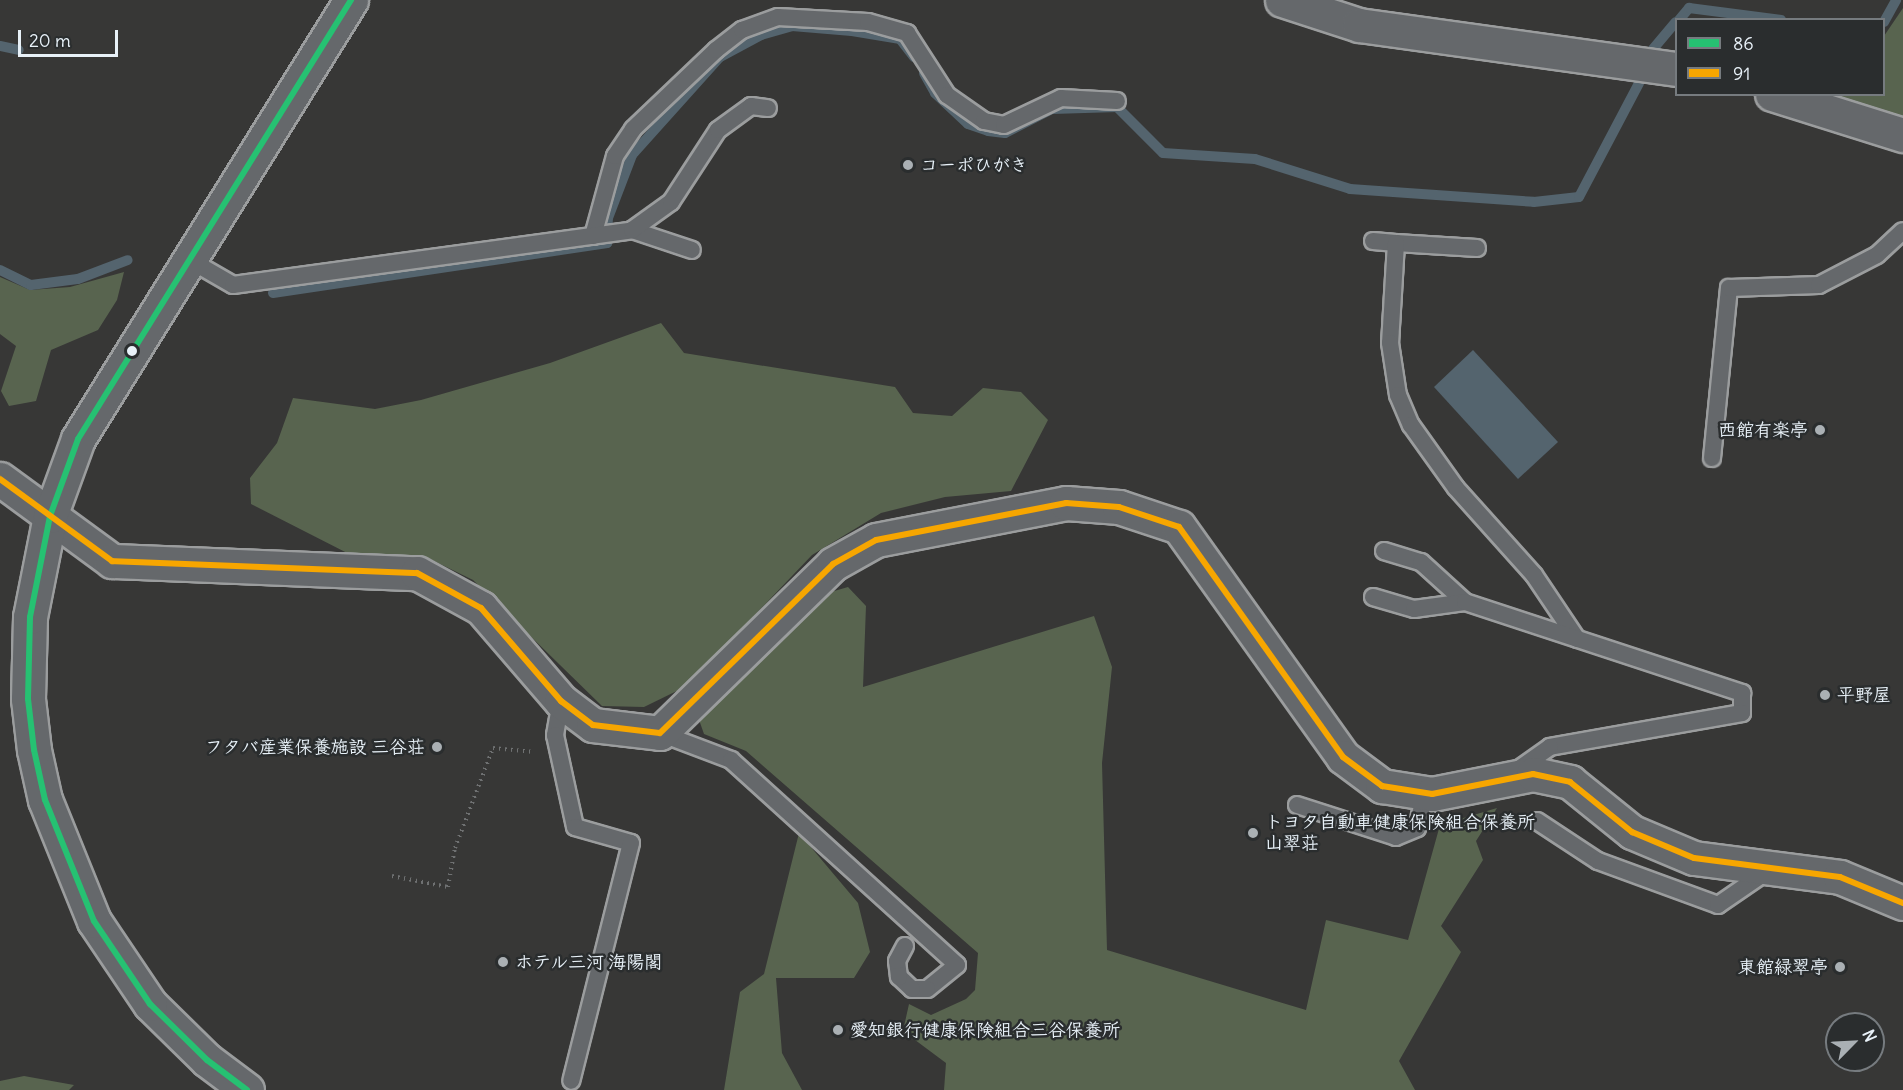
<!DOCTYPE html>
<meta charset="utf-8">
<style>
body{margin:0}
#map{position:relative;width:1903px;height:1090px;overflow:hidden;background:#373736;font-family:Delius,"Klee One",sans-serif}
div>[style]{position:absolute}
.green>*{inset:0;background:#58644f}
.water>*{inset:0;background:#54646e}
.stream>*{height:10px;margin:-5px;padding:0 5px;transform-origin:5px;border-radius:5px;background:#54646e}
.path>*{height:4px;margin-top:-2px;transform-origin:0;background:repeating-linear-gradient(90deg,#6f7172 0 1.5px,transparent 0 6px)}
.roads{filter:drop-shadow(2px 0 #9b9d9e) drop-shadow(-2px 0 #9b9d9e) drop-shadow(0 2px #9b9d9e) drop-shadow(0 -2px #9b9d9e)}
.service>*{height:16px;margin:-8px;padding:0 8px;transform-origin:8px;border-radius:8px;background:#65686b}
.minor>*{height:33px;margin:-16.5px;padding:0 16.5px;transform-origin:16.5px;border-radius:16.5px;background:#65686b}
.secondary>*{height:33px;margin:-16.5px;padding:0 16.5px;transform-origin:16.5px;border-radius:16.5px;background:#65686b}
.bus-1>*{height:6px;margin:-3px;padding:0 3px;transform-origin:3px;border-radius:3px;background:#26c172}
.bus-2>*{height:6px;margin:-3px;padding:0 3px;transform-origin:3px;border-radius:3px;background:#f7a600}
.dots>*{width:16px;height:16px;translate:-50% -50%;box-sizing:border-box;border:3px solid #2a2d2e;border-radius:50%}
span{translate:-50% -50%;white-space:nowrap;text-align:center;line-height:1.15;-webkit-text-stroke:5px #2a2d2e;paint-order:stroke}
.poi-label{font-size:18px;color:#e8f1f8;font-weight:700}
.left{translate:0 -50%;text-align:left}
.right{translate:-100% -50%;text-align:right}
.legend{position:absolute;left:1675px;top:18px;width:210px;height:78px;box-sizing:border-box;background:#2a2d2e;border:2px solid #767b7f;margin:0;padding:8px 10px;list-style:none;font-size:18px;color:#e8f1f8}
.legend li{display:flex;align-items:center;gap:12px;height:30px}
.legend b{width:30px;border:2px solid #767b7f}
.north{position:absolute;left:1825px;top:1012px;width:60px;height:60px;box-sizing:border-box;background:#2a2d2e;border:2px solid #767b7f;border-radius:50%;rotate:66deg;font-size:16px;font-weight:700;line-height:24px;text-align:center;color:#e8f1f8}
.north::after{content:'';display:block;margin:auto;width:21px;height:27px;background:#aab0b4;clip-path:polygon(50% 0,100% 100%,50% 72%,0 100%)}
.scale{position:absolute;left:18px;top:30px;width:100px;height:27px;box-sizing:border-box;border:3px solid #e8f1f8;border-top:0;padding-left:8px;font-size:18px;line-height:21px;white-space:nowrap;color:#e8f1f8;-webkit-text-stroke:4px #2a2d2e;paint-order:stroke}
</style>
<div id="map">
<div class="green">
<div style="clip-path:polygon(1903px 8px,1903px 117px,1812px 95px,1884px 94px,1884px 36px)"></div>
<div style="clip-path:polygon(124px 272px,117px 300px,98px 330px,51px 350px,36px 401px,9px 406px,1px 391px,16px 346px,0 334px,0 277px,30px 290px,70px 287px)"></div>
<div style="clip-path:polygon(661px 323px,684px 353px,895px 387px,913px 413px,952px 416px,983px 388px,1021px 392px,1048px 420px,1011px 491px,945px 497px,881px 513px,812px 555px,687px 686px,644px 707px,602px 706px,473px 580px,428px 558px,355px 557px,251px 504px,250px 478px,277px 443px,293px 398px,375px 409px,421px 400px,550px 363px)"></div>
<div style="clip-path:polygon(848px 587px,866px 606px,863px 687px,1094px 616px,1112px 667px,1102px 763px,1107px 950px,1306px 1010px,1326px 920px,1408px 940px,1440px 825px,1497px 808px,1476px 841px,1483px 860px,1441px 926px,1461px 952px,1399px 1061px,1415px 1090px,944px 1090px,946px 1063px,903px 1031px,909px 1004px,931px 1015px,966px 999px,975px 990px,978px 953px,746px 751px,704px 734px,698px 717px,824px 594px)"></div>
<div style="clip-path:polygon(799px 833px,858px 903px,870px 952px,854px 978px,776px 978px,782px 1053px,802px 1090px,724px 1090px,740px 992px,764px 974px)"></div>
<div style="clip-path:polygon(24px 1076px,74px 1085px,69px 1090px,0 1090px,0 1081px)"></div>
</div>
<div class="water">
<div style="clip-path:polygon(1473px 350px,1558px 442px,1518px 479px,1434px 387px)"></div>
</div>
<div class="stream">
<div style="left:1679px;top:20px;width:16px;rotate:-50deg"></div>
<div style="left:1689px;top:8px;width:93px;rotate:7.4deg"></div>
<div style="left:1884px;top:22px;width:25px;rotate:-61deg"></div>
<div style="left:0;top:46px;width:19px;rotate:12deg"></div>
<div style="left:1653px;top:49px;width:35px;rotate:-50deg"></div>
<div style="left:924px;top:73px;width:23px;rotate:61deg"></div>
<div style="left:935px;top:93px;width:45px;rotate:43.2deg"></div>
<div style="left:968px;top:124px;width:21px;rotate:19deg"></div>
<div style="left:988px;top:131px;width:17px;rotate:7deg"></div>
<div style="left:1005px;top:133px;width:53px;rotate:-27.1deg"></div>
<div style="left:1052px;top:109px;width:65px;rotate:-1.8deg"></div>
<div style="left:1117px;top:107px;width:65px;rotate:45deg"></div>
<div style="left:1163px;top:153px;width:92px;rotate:3.7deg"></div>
<div style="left:1255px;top:159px;width:100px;rotate:17.5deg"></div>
<div style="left:1350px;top:189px;width:184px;rotate:4deg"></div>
<div style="left:1534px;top:202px;width:45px;rotate:-6.3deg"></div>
<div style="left:1579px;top:197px;width:129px;rotate:-62.2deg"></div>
<div style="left:0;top:270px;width:34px;rotate:26deg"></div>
<div style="left:31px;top:285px;width:47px;rotate:-7.3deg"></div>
<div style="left:78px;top:279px;width:53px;rotate:-20.8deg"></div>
<div style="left:273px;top:293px;width:338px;rotate:-8.5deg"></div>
<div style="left:607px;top:243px;width:25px;rotate:-88deg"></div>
<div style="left:608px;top:218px;width:67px;rotate:-69.1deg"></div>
<div style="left:632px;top:155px;width:132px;rotate:-48.1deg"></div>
<div style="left:720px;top:57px;width:47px;rotate:-28.2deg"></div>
<div style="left:761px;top:35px;width:32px;rotate:-16deg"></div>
<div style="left:792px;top:26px;width:60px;rotate:4.8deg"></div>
<div style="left:852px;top:31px;width:49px;rotate:9.5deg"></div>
<div style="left:900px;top:39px;width:23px;rotate:52deg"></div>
</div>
<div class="path">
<div style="left:392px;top:876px;width:57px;rotate:11.1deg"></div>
<div style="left:448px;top:887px;width:40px;rotate:-80deg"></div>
<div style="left:455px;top:848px;width:107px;rotate:-69.2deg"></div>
<div style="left:493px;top:748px;width:41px;rotate:5.6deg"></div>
</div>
<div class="roads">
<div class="service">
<div style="left:632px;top:230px;width:63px;rotate:18.4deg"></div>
<div style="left:593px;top:236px;width:83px;rotate:-74.6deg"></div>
<div style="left:615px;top:156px;width:32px;rotate:-56deg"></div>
<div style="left:633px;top:129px;width:115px;rotate:-43.6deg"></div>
<div style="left:716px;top:50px;width:33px;rotate:-38deg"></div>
<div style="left:742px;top:30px;width:38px;rotate:-20deg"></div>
<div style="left:778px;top:17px;width:90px;rotate:3.2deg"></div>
<div style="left:868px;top:22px;width:41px;rotate:15.8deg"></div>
<div style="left:907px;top:33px;width:74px;rotate:57.2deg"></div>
<div style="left:947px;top:95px;width:45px;rotate:35.1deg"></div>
<div style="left:984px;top:121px;width:20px;rotate:11deg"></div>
<div style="left:1004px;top:125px;width:63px;rotate:-25.3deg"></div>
<div style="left:1061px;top:98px;width:56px;rotate:3.1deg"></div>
<div style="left:1373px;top:241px;width:23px;rotate:5deg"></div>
<div style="left:1477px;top:248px;width:81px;rotate:-176.5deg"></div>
<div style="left:1396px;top:243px;width:100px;rotate:93.4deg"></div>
<div style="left:1390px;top:343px;width:53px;rotate:81.3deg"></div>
<div style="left:1398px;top:395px;width:33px;rotate:67deg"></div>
<div style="left:1411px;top:425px;width:77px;rotate:54.5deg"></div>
<div style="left:1456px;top:488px;width:117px;rotate:48.1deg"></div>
<div style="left:1534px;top:575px;width:77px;rotate:56.1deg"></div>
<div style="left:188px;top:259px;width:52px;rotate:30deg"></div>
<div style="left:233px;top:285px;width:403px;rotate:-7.8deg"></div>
<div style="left:632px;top:230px;width:48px;rotate:-35.7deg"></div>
<div style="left:671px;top:202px;width:86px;rotate:-56.9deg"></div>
<div style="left:718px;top:130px;width:41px;rotate:-36deg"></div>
<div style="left:751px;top:106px;width:17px;rotate:7deg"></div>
<div style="left:1712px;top:458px;width:171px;rotate:-84.3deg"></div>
<div style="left:1729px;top:288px;width:90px;rotate:-1.9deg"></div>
<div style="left:1819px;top:285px;width:65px;rotate:-27.3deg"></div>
<div style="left:1877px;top:255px;width:35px;rotate:-43deg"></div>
<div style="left:1384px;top:551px;width:39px;rotate:17deg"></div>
<div style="left:1421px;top:562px;width:59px;rotate:42.3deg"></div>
<div style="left:1373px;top:597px;width:43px;rotate:16.3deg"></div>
<div style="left:1414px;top:609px;width:51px;rotate:-7.8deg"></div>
<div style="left:1465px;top:602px;width:292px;rotate:18.2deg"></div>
<div style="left:1742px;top:693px;width:20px;rotate:90deg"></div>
<div style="left:1742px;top:713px;width:195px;rotate:170deg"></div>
<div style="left:1550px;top:747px;width:42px;rotate:144.8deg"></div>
<div style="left:561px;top:701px;width:35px;rotate:100deg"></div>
<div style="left:555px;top:735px;width:94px;rotate:77.7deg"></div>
<div style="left:575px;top:827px;width:58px;rotate:15.9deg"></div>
<div style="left:631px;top:843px;width:245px;rotate:104.1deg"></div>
<div style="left:660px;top:733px;width:76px;rotate:20.8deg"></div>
<div style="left:731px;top:760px;width:305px;rotate:42.2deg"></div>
<div style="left:957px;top:965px;width:38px;rotate:141deg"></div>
<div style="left:927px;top:989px;width:15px;rotate:180deg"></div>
<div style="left:912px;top:989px;width:18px;rotate:-137deg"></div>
<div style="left:899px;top:977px;width:16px;rotate:-97deg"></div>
<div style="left:897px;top:961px;width:17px;rotate:-62deg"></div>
<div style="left:1297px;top:805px;width:104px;rotate:17.9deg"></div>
<div style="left:1396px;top:837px;width:23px;rotate:-23deg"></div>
<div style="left:1417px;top:828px;width:36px;rotate:-77deg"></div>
<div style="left:1537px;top:821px;width:73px;rotate:33.3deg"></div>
<div style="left:1598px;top:861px;width:128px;rotate:20.1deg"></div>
<div style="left:1718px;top:905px;width:62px;rotate:-34.5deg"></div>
</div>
<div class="minor">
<div style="left:1282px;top:0;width:81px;rotate:18deg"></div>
<div style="left:1359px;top:25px;width:320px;rotate:7.9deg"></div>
<div style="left:1772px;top:94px;width:137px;rotate:17.4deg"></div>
<div style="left:0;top:479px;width:139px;rotate:36.2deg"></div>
<div style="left:112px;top:561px;width:305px;rotate:2.3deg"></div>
<div style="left:417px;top:573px;width:73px;rotate:28.7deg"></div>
<div style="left:481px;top:608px;width:123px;rotate:49.3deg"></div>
<div style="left:561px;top:701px;width:40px;rotate:37deg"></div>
<div style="left:593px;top:725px;width:67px;rotate:6.8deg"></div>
<div style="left:660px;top:733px;width:242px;rotate:-44.3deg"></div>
<div style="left:833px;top:564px;width:49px;rotate:-29.2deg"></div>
<div style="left:876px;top:540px;width:194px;rotate:-11deg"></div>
<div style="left:1066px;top:503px;width:53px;rotate:4.3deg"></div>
<div style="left:1119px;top:507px;width:63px;rotate:18.4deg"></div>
<div style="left:1179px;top:527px;width:282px;rotate:54.5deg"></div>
<div style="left:1343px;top:757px;width:49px;rotate:36.6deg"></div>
<div style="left:1382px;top:786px;width:51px;rotate:9.1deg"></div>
<div style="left:1432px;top:794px;width:103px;rotate:-11.2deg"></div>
<div style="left:1533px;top:774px;width:38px;rotate:12deg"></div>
<div style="left:1570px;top:782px;width:80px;rotate:38.9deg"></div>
<div style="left:1632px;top:832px;width:67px;rotate:22.8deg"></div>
<div style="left:1694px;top:858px;width:147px;rotate:7.4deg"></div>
<div style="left:1840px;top:877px;width:68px;rotate:22.4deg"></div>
</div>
<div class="secondary">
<div style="left:247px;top:1090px;width:50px;rotate:-143.1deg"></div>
<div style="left:207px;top:1060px;width:80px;rotate:-135.5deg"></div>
<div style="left:150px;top:1004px;width:100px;rotate:-124deg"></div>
<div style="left:94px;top:921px;width:131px;rotate:-112deg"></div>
<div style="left:45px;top:800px;width:51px;rotate:-102.4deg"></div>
<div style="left:34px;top:750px;width:51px;rotate:-96.7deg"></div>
<div style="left:28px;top:699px;width:82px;rotate:-88.6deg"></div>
<div style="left:30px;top:617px;width:103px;rotate:-78.8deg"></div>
<div style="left:50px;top:516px;width:82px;rotate:-70deg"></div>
<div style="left:78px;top:439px;width:517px;rotate:-58.12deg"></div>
</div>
</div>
<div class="bus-1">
<div style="left:247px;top:1090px;width:50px;rotate:-143.1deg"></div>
<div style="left:207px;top:1060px;width:80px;rotate:-135.5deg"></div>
<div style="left:150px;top:1004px;width:100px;rotate:-124deg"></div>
<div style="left:94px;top:921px;width:131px;rotate:-112deg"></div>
<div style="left:45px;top:800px;width:51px;rotate:-102.4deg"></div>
<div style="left:34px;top:750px;width:51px;rotate:-96.7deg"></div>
<div style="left:28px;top:699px;width:82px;rotate:-88.6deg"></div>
<div style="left:30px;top:617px;width:103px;rotate:-78.8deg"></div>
<div style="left:50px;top:516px;width:82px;rotate:-70deg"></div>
<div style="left:78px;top:439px;width:517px;rotate:-58.12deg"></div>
</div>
<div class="bus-2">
<div style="left:0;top:479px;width:139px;rotate:36.2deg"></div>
<div style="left:112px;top:561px;width:305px;rotate:2.3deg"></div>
<div style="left:417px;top:573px;width:73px;rotate:28.7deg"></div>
<div style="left:481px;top:608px;width:123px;rotate:49.3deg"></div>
<div style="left:561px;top:701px;width:40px;rotate:37deg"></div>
<div style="left:593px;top:725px;width:67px;rotate:6.8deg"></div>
<div style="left:660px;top:733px;width:242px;rotate:-44.3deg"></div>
<div style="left:833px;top:564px;width:49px;rotate:-29.2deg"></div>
<div style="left:876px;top:540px;width:194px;rotate:-11deg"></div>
<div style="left:1066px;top:503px;width:53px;rotate:4.3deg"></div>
<div style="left:1119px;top:507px;width:63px;rotate:18.4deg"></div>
<div style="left:1179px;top:527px;width:282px;rotate:54.5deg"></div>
<div style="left:1343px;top:757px;width:49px;rotate:36.6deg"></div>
<div style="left:1382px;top:786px;width:51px;rotate:9.1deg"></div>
<div style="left:1432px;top:794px;width:103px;rotate:-11.2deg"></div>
<div style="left:1533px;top:774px;width:38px;rotate:12deg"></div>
<div style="left:1570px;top:782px;width:80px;rotate:38.9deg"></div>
<div style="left:1632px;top:832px;width:67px;rotate:22.8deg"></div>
<div style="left:1694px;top:858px;width:147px;rotate:7.4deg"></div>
<div style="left:1840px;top:877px;width:68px;rotate:22.4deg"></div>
</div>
<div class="dots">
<div style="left:908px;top:165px;background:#aab0b4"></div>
<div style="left:132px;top:351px;background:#e8f1f8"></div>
<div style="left:1820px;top:430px;background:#aab0b4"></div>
<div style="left:1825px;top:695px;background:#aab0b4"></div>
<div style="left:437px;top:747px;background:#aab0b4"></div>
<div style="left:1253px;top:833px;background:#aab0b4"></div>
<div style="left:503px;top:962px;background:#aab0b4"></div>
<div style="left:1840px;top:967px;background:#aab0b4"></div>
<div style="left:838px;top:1030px;background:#aab0b4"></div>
</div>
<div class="poi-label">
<span class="left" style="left:920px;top:165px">コーポひがき</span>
<span class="right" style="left:1808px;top:430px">西館有楽亭</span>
<span class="left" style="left:1837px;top:695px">平野屋</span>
<span class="right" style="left:425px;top:747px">フタバ産業保養施設 三谷荘</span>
<span class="left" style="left:1265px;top:833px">トヨタ自動車健康保険組合保養所<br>山翠荘</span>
<span class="left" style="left:515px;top:962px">ホテル三河 海陽閣</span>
<span class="right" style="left:1828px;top:967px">東館緑翠亭</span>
<span class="left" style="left:850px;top:1030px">愛知銀行健康保険組合三谷保養所</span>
</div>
<ul class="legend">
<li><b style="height:8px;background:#26c172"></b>86</li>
<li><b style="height:8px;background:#f7a600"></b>91</li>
</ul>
<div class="north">N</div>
<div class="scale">20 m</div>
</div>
